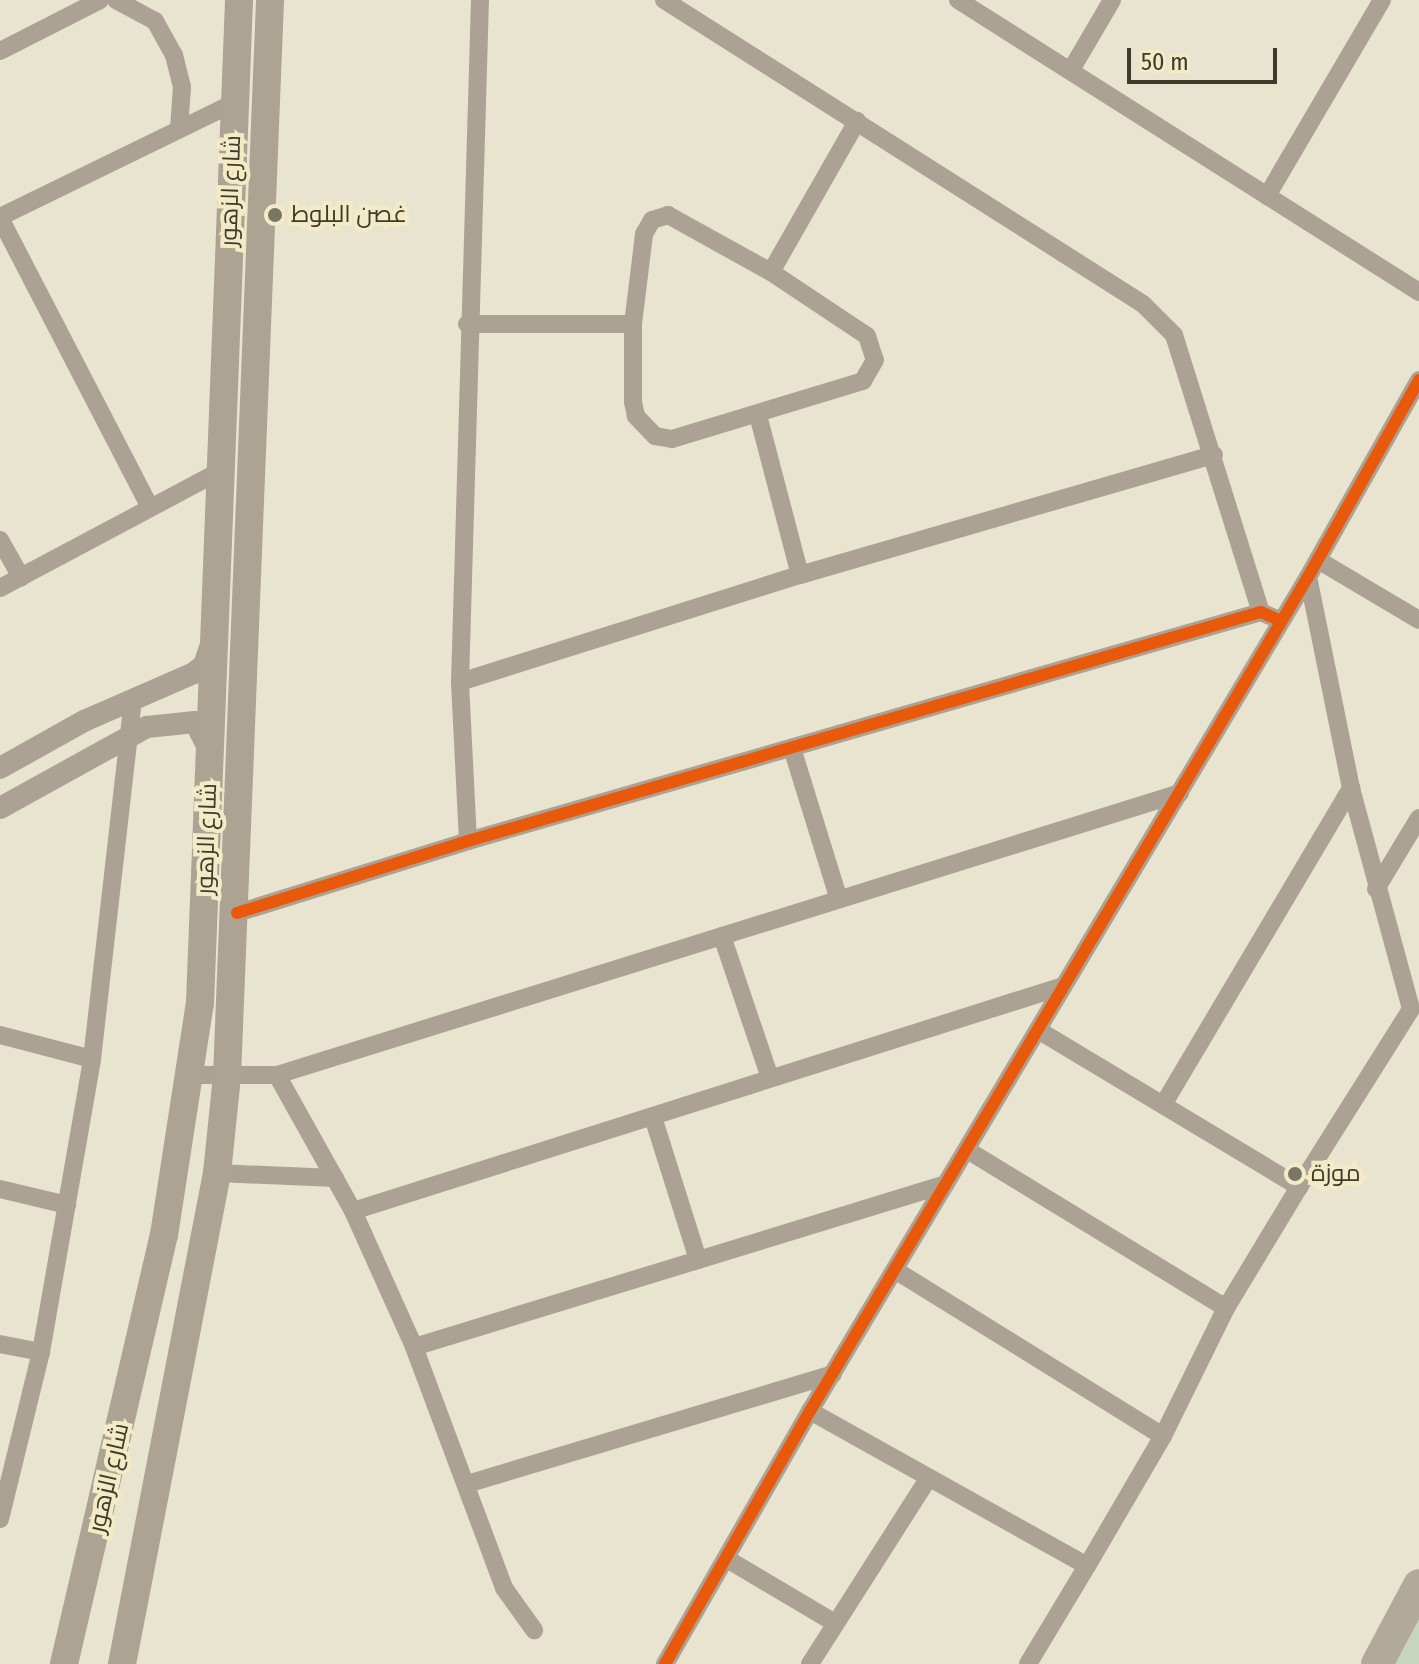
<!DOCTYPE html>
<meta charset="utf-8">
<style>
body{margin:0}
#map{position:relative;width:1419px;height:1664px;overflow:hidden;background:#e8e4d0;font-family:"Fira Sans Condensed",Cairo,sans-serif}
div>[style]{position:absolute}
.green>*{inset:0;background:#c6d6bc}
.minor>*{height:18px;margin:-9px;padding:0 9px;transform-origin:9px;border-radius:9px;background:#aca294}
.tertiary>*{height:22px;margin:-11px;padding:0 11px;transform-origin:11px;border-radius:11px;background:#aca294}
.primary>*{height:28px;margin:-14px;padding:0 14px;transform-origin:14px;border-radius:14px;background:#aca392}
.motorway>*{height:32px;margin:-16px;padding:0 16px;transform-origin:16px;border-radius:16px;background:#b1aa9a}
.cycleway>*{height:12px;margin:-6px;padding:0 6px;transform-origin:6px;border-radius:6px;background:#e8590c}
.dots>*{width:22px;height:22px;translate:-50% -50%;box-sizing:border-box;border:4px solid #f3eac6;border-radius:50%}
span{translate:-50% -50%;white-space:nowrap;text-align:center;line-height:1.15;-webkit-text-stroke:8px #f3eac6;paint-order:stroke}
.street-label{font-size:24px;color:#3e3b2d}
.poi-label{font-size:24px;color:#3e3b2d}
.left{translate:0 -50%;text-align:left}
.scale{position:absolute;left:1127px;top:48px;width:150px;height:36px;box-sizing:border-box;border:4px solid #3e3b2d;border-top:0;padding-left:10px;font-size:24px;line-height:28px;white-space:nowrap;color:#3e3b2d;-webkit-text-stroke:6px #f3eac6;paint-order:stroke}
</style>
<div id="map">
<div class="green">
<div style="clip-path:polygon(1419px 1603px,1419px 1664px,1387px 1664px)"></div>
</div>
<div class="minor">
<div style="left:116px;top:0;width:44px;rotate:28.3deg"></div>
<div style="left:155px;top:21px;width:39px;rotate:61deg"></div>
<div style="left:174px;top:55px;width:33px;rotate:76deg"></div>
<div style="left:182px;top:87px;width:42px;rotate:94.1deg"></div>
<div style="left:664px;top:0;width:567px;rotate:32.4deg"></div>
<div style="left:1143px;top:304px;width:44px;rotate:45deg"></div>
<div style="left:1174px;top:335px;width:290px;rotate:72.6deg"></div>
<div style="left:958px;top:0;width:546px;rotate:32.35deg"></div>
<div style="left:0;top:51px;width:112px;rotate:-27deg"></div>
<div style="left:1071px;top:70px;width:81px;rotate:-59.6deg"></div>
<div style="left:1267px;top:196px;width:227px;rotate:-59.6deg"></div>
<div style="left:668px;top:215px;width:118px;rotate:29deg"></div>
<div style="left:771px;top:272px;width:115px;rotate:33.7deg"></div>
<div style="left:867px;top:336px;width:25px;rotate:72deg"></div>
<div style="left:875px;top:360px;width:24px;rotate:120deg"></div>
<div style="left:863px;top:381px;width:200px;rotate:163.1deg"></div>
<div style="left:672px;top:439px;width:17px;rotate:-170deg"></div>
<div style="left:655px;top:436px;width:28px;rotate:-134deg"></div>
<div style="left:636px;top:416px;width:14px;rotate:-102deg"></div>
<div style="left:633px;top:402px;width:78px;rotate:-90deg"></div>
<div style="left:633px;top:324px;width:91px;rotate:-83deg"></div>
<div style="left:644px;top:234px;width:16px;rotate:-60deg"></div>
<div style="left:652px;top:220px;width:17px;rotate:-17deg"></div>
<div style="left:0;top:217px;width:260px;rotate:-26deg"></div>
<div style="left:0;top:218px;width:326px;rotate:62.6deg"></div>
<div style="left:771px;top:272px;width:174px;rotate:-60.3deg"></div>
<div style="left:467px;top:324px;width:166px"></div>
<div style="left:758px;top:415px;width:165px;rotate:75.3deg"></div>
<div style="left:0;top:540px;width:43px;rotate:60.4deg"></div>
<div style="left:1318px;top:560px;width:117px;rotate:30.7deg"></div>
<div style="left:0;top:588px;width:251px;rotate:-28deg"></div>
<div style="left:460px;top:682px;width:356px;rotate:-17.5deg"></div>
<div style="left:800px;top:575px;width:431px;rotate:-16.2deg"></div>
<div style="left:792px;top:748px;width:156px;rotate:72.8deg"></div>
<div style="left:468px;top:841px;width:159px;rotate:-92.9deg"></div>
<div style="left:460px;top:682px;width:682px;rotate:-88.32deg"></div>
<div style="left:1376px;top:889px;width:83px;rotate:-58.8deg"></div>
<div style="left:237px;top:913px;width:242px;rotate:-17.3deg"></div>
<div style="left:468px;top:841px;width:825px;rotate:-16.11deg"></div>
<div style="left:1261px;top:612px;width:22px;rotate:24deg"></div>
<div style="left:722px;top:936px;width:150px;rotate:71.3deg"></div>
<div style="left:1038px;top:1030px;width:305px;rotate:31deg"></div>
<div style="left:1299px;top:1187px;width:141px;rotate:121.1deg"></div>
<div style="left:0;top:1035px;width:95px;rotate:14.6deg"></div>
<div style="left:190px;top:1075px;width:87px"></div>
<div style="left:277px;top:1075px;width:156px;rotate:60.8deg"></div>
<div style="left:353px;top:1211px;width:149px;rotate:65.8deg"></div>
<div style="left:414px;top:1347px;width:257px;rotate:69.5deg"></div>
<div style="left:504px;top:1588px;width:52px;rotate:54.5deg"></div>
<div style="left:277px;top:1075px;width:946px;rotate:-17.34deg"></div>
<div style="left:1163px;top:1105px;width:369px;rotate:-59.3deg"></div>
<div style="left:1351px;top:788px;width:215px;rotate:-101.5deg"></div>
<div style="left:653px;top:1117px;width:150px;rotate:72.5deg"></div>
<div style="left:217px;top:1173px;width:118px;rotate:2.4deg"></div>
<div style="left:1299px;top:1187px;width:210px;rotate:-57.8deg"></div>
<div style="left:1411px;top:1009px;width:229px;rotate:-105.2deg"></div>
<div style="left:0;top:1189px;width:69px;rotate:13.4deg"></div>
<div style="left:353px;top:1211px;width:745px;rotate:-17.58deg"></div>
<div style="left:895px;top:1270px;width:315px;rotate:31.8deg"></div>
<div style="left:0;top:1344px;width:42px;rotate:11deg"></div>
<div style="left:414px;top:1347px;width:556px;rotate:-17.03deg"></div>
<div style="left:810px;top:1411px;width:317px;rotate:29.2deg"></div>
<div style="left:1087px;top:1566px;width:151px;rotate:-59.7deg"></div>
<div style="left:1163px;top:1436px;width:143px;rotate:-63.8deg"></div>
<div style="left:1226px;top:1308px;width:303px;rotate:-148.6deg"></div>
<div style="left:467px;top:1484px;width:382px;rotate:-16.7deg"></div>
<div style="left:0;top:1519px;width:172px;rotate:-76.2deg"></div>
<div style="left:41px;top:1352px;width:297px;rotate:-80.1deg"></div>
<div style="left:92px;top:1059px;width:363px;rotate:-83.5deg"></div>
<div style="left:727px;top:1559px;width:126px;rotate:30.7deg"></div>
<div style="left:665px;top:1664px;width:292px;rotate:-60.2deg"></div>
<div style="left:810px;top:1411px;width:971px;rotate:-59.16deg"></div>
<div style="left:1308px;top:577px;width:226px;rotate:-60.6deg"></div>
<div style="left:810px;top:1664px;width:219px;rotate:-57.5deg"></div>
<div style="left:1028px;top:1664px;width:114px;rotate:-59deg"></div>
</div>
<div class="tertiary">
<div style="left:0;top:768px;width:96px;rotate:-29.2deg"></div>
<div style="left:84px;top:721px;width:120px;rotate:-23.6deg"></div>
<div style="left:194px;top:673px;width:13px;rotate:-39deg"></div>
<div style="left:204px;top:665px;width:21px;rotate:-71deg"></div>
<div style="left:0;top:808px;width:168px;rotate:-28.9deg"></div>
<div style="left:147px;top:727px;width:48px;rotate:-5.9deg"></div>
<div style="left:195px;top:722px;width:29px;rotate:63deg"></div>
</div>
<div class="primary">
<div style="left:64px;top:1664px;width:441px;rotate:-76.9deg"></div>
<div style="left:164px;top:1235px;width:235px;rotate:-81.2deg"></div>
<div style="left:200px;top:1003px;width:1004px;rotate:-87.77deg"></div>
<div style="left:122px;top:1664px;width:500px;rotate:-79.05deg"></div>
<div style="left:217px;top:1173px;width:98px;rotate:-84.1deg"></div>
<div style="left:227px;top:1076px;width:1077px;rotate:-87.71deg"></div>
</div>
<div class="motorway">
<div style="left:1377px;top:1664px;width:89px;rotate:-62deg"></div>
</div>
<div class="cycleway">
<div style="left:237px;top:913px;width:242px;rotate:-17.3deg"></div>
<div style="left:468px;top:841px;width:825px;rotate:-16.11deg"></div>
<div style="left:1261px;top:612px;width:22px;rotate:24deg"></div>
<div style="left:665px;top:1664px;width:292px;rotate:-60.2deg"></div>
<div style="left:810px;top:1411px;width:971px;rotate:-59.16deg"></div>
<div style="left:1308px;top:577px;width:226px;rotate:-60.6deg"></div>
</div>
<div class="dots">
<div style="left:275px;top:215px;background:#7a7666"></div>
<div style="left:1295px;top:1174px;background:#7a7666"></div>
</div>
<div class="street-label">
<span style="left:231px;top:191px;rotate:-88deg">شارع الزهور</span>
<span style="left:207px;top:839px;rotate:-88deg">شارع الزهور</span>
<span style="left:109px;top:1478px;rotate:-77deg">شارع الزهور</span>
</div>
<div class="poi-label">
<span class="left" style="left:291px;top:215px">غصن البلوط</span>
<span class="left" style="left:1311px;top:1174px">موزة</span>
</div>
<div class="scale">50 m</div>
</div>
